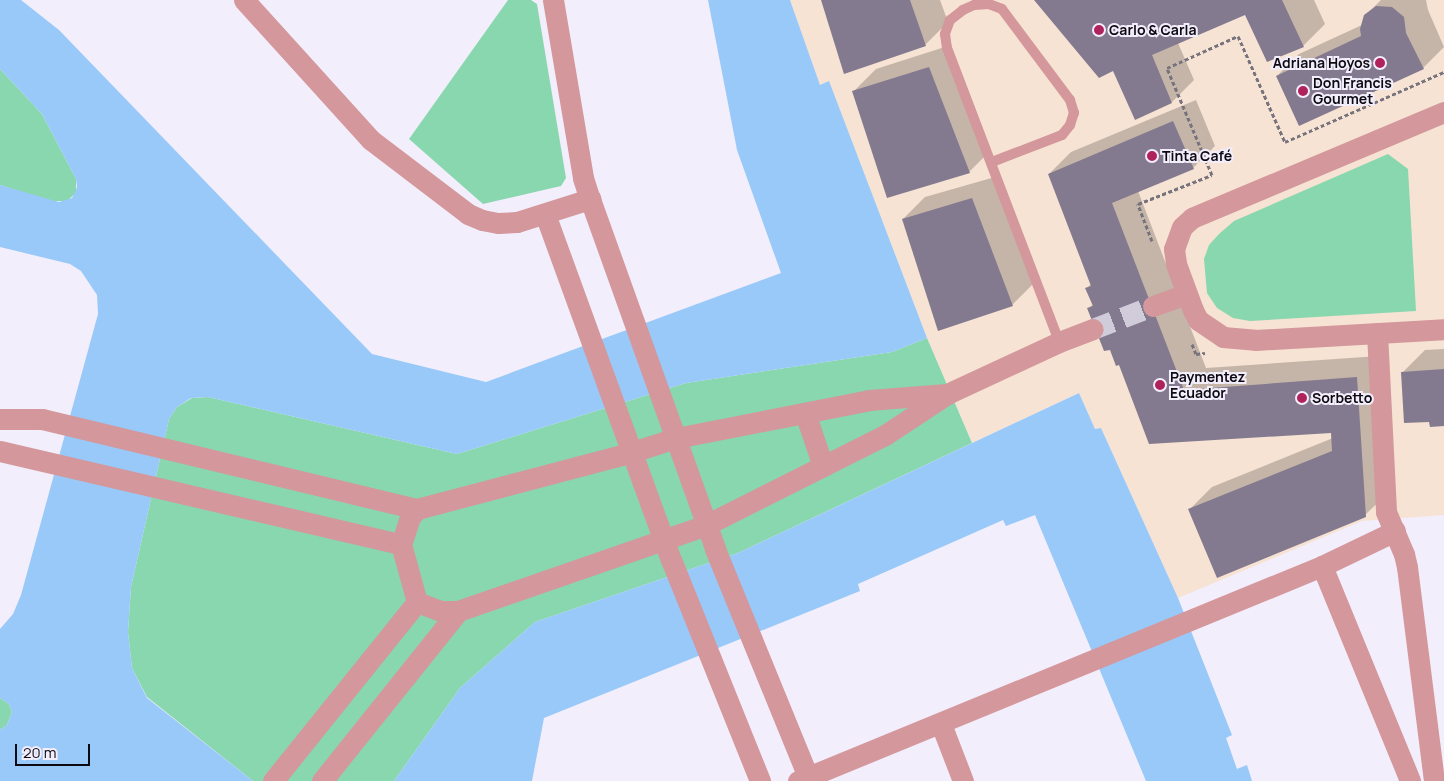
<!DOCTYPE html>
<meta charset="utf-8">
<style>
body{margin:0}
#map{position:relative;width:1444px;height:781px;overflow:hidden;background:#f3eefc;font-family:Manrope,sans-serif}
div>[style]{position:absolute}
.commercial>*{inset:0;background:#f6e3d3}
.green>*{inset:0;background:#89d7ae}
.water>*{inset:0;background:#99c9f8}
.shadow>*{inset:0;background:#0003}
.building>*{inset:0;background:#837a8f}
.street-tunnel>*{height:21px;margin-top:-10.5px;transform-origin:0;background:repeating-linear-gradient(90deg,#d0ccd9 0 21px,transparent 0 32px)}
.path>*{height:3px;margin-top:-1.5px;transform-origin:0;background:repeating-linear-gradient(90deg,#77737d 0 4px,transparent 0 6.5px)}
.lane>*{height:10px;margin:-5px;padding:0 5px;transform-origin:5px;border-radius:5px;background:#d4979c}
.street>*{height:21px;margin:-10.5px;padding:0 10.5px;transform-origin:10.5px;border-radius:10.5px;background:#d4979c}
.dots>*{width:14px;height:14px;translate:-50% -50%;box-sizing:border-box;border:2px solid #f3eefc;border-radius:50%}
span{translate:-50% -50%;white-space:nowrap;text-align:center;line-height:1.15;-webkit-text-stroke:4px #f3eefc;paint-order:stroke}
.poi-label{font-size:14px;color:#0d0a11;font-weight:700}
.left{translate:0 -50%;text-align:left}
.right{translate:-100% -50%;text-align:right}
.scale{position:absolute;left:15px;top:744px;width:75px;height:22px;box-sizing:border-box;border:2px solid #0d0a11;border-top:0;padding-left:6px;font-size:15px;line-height:18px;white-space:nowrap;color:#0d0a11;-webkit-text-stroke:4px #f3eefc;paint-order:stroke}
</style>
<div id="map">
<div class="commercial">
<div style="clip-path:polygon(790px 0,1444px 0,1444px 515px,1362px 521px,1178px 598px,1101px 428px,1095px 429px,1079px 393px,972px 443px,927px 338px,829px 82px,820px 85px)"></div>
</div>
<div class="green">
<div style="clip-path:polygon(508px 0,531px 0,537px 4px,566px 178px,561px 186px,483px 204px,409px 139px)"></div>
<div style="clip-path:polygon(0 69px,42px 114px,76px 179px,76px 193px,67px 201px,51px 201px,0 185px)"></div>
<div style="clip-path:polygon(1388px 154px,1408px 169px,1416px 311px,1250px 321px,1233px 318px,1217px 308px,1207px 293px,1204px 259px,1209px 245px,1219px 234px,1234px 221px)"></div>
<div style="clip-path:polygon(927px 338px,972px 443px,738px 553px,535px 622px,460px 688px,394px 781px,253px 781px,147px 697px,132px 668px,128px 632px,131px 587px,169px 419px,177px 407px,192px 398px,208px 397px,457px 454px,686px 383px,892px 352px)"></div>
<div style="clip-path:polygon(0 698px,9px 704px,12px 712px,7px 725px,0 730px)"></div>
</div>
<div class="water">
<div style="clip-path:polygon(0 0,21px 0,59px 30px,372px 354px,486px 382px,781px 273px,737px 150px,708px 0,790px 0,820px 85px,829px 81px,927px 338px,892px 352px,686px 383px,457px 454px,208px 397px,191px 398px,177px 407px,169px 419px,131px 587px,128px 632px,132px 668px,147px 698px,253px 781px,0 781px,0 730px,7px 725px,12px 712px,9px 704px,0 698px,0 629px,13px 614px,21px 595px,98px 314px,97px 295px,81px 271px,70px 264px,0 247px,0 185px,59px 202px,72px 198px,77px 187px,76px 179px,42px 114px,0 69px)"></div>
<div style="clip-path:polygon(1079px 393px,1095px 429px,1101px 428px,1178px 598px,1232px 735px,1226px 738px,1237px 769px,1247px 765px,1252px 781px,1146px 781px,1035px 515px,1006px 526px,1003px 520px,858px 584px,860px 591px,544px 718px,532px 781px,394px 781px,460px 688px,535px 622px,738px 553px)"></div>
</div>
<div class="shadow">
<div style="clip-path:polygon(823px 0,940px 0,948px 22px,926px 44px,844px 73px)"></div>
<div style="clip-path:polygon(1036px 0,1314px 0,1325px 24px,1303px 46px,1246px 13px,1178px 43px,1194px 80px,1172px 102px,1114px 70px)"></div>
<div style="clip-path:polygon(1381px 0,1426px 0,1428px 10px,1444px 47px,1423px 68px,1277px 76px,1299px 54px,1362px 25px,1365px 16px)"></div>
<div style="clip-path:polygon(951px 45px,991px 150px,969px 172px,853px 92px,876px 69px)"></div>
<div style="clip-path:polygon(1196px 100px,1215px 146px,1193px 168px,1138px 191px,1206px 368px,1379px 356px,1388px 493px,1365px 515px,1190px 509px,1212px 487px,1333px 438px,1332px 432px,1150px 443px,1120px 363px,1089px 308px,1093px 304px,1087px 288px,1091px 284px,1049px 174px,1071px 152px)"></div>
<div style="clip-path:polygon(995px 177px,1034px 283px,1012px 305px,903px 219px,925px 197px)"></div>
<div style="clip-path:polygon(1444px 349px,1444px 425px,1430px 421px,1403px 372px,1425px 350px)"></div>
</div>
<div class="building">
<div style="clip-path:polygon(821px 0,910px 0,926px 46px,844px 74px)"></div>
<div style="clip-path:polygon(1034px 0,1282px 0,1304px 47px,1267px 62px,1245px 15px,1152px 55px,1172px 103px,1135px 120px,1113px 71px,1099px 78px)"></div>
<div style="clip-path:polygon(1376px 6px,1392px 7px,1404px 17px,1406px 33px,1424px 69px,1299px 126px,1276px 76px,1361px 36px,1360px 29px,1364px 15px)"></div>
<div style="clip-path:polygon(929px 67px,970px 173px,887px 198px,852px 91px)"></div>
<div style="clip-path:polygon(1173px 121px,1194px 169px,1112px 203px,1184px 390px,1357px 377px,1366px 517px,1217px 578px,1188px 509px,1332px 451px,1331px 433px,1149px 444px,1119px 365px,1116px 366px,1110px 350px,1104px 351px,1087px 308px,1093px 306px,1085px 288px,1091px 286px,1048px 174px)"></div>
<div style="clip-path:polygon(972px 198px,1013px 306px,938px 331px,902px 219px)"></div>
<div style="clip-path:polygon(1444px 369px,1444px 426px,1430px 427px,1429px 422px,1404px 423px,1401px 372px)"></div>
</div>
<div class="street-tunnel">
<div style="left:1093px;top:329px;width:64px;rotate:-21deg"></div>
</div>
<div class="path">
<div style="left:1152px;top:241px;width:40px;rotate:-111deg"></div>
<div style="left:1138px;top:204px;width:79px;rotate:-21.4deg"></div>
<div style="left:1212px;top:175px;width:116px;rotate:-112.8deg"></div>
<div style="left:1167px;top:68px;width:78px;rotate:-24.3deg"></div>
<div style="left:1238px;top:36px;width:116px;rotate:66.1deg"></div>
<div style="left:1285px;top:142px;width:174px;rotate:-23.8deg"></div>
<div style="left:1192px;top:344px;width:11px;rotate:68deg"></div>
<div style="left:1196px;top:354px;width:9px;rotate:-6deg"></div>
</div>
<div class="lane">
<div style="left:992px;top:162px;width:75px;rotate:-21.1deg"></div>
<div style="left:1062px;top:135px;width:13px;rotate:-51deg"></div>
<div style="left:1070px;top:125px;width:13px;rotate:-72deg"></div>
<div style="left:1074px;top:113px;width:14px;rotate:-107deg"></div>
<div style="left:1070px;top:100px;width:114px;rotate:-126.8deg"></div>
<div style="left:1002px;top:9px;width:14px;rotate:-159deg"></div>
<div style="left:989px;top:4px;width:15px;rotate:176deg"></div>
<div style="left:974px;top:5px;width:12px;rotate:156deg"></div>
<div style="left:963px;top:10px;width:16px;rotate:142deg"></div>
<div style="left:950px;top:20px;width:15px;rotate:110deg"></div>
<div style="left:945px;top:34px;width:14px;rotate:82deg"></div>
<div style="left:947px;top:48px;width:315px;rotate:69.1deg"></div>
</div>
<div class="street">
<div style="left:244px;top:0;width:189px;rotate:47.8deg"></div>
<div style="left:371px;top:140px;width:122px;rotate:37.3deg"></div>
<div style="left:468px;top:214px;width:15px;rotate:23deg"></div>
<div style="left:482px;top:220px;width:16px;rotate:11deg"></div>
<div style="left:498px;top:223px;width:19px;rotate:-3deg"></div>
<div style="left:517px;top:222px;width:77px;rotate:-17.5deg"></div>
<div style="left:553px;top:0;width:181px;rotate:80.4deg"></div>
<div style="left:583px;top:178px;width:22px;rotate:72deg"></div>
<div style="left:590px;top:199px;width:372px;rotate:70.3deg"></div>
<div style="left:715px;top:549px;width:246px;rotate:67.8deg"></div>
<div style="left:1444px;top:112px;width:273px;rotate:157.2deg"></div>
<div style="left:1192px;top:218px;width:13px;rotate:138deg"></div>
<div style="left:1182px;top:227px;width:23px;rotate:110deg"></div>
<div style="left:1174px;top:249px;width:15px;rotate:82deg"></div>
<div style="left:1176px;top:264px;width:49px;rotate:69.7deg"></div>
<div style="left:1193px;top:310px;width:11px;rotate:63deg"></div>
<div style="left:1198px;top:320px;width:30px;rotate:34deg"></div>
<div style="left:1223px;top:337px;width:32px;rotate:5deg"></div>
<div style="left:1255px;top:340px;width:189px;rotate:-3.3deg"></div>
<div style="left:545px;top:214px;width:370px;rotate:70deg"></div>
<div style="left:672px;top:562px;width:236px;rotate:68.1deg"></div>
<div style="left:1153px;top:306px;width:35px;rotate:-20deg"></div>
<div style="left:1377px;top:333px;width:179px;rotate:87.1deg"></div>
<div style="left:1386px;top:512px;width:46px;rotate:66.8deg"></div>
<div style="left:1404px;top:554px;width:13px;rotate:77deg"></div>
<div style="left:1407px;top:567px;width:216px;rotate:82.8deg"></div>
<div style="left:805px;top:413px;width:56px;rotate:71.2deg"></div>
<div style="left:0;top:419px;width:42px"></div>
<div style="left:42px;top:419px;width:386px;rotate:13.5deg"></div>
<div style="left:417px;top:509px;width:222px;rotate:-14.8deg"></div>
<div style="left:632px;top:452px;width:46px;rotate:-17.7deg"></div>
<div style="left:676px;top:438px;width:197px;rotate:-11.1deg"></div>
<div style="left:869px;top:400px;width:78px;rotate:-4.4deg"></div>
<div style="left:0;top:451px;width:412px;rotate:13.1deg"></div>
<div style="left:417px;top:509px;width:11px;rotate:131deg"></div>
<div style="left:410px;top:517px;width:28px;rotate:108deg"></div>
<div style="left:401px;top:544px;width:60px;rotate:74.6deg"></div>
<div style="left:1322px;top:566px;width:232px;rotate:67.7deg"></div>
<div style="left:417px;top:602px;width:26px;rotate:21deg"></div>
<div style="left:441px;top:611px;width:17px"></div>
<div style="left:458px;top:611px;width:262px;rotate:-19.1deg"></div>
<div style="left:706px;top:525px;width:200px;rotate:-26.7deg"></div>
<div style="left:885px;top:435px;width:74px;rotate:-33.5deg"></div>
<div style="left:947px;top:394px;width:123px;rotate:-24.9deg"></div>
<div style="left:1059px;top:342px;width:36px;rotate:-21deg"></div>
<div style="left:941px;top:724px;width:61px;rotate:68.9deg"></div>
<div style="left:273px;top:781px;width:230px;rotate:-51.2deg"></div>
<div style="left:322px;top:781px;width:218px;rotate:-51.3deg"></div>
<div style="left:798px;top:781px;width:566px;rotate:-22.31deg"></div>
<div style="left:1322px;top:566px;width:81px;rotate:-25.6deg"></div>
</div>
<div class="dots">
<div style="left:1099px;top:30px;background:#b0225b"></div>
<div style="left:1380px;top:63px;background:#b0225b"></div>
<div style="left:1303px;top:91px;background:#b0225b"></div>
<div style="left:1152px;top:156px;background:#b0225b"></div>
<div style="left:1160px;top:385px;background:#b0225b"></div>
<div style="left:1302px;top:398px;background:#b0225b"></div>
</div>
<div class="poi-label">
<span class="left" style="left:1109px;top:30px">Carlo &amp; Carla</span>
<span class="right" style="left:1370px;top:63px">Adriana Hoyos</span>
<span class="left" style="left:1313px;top:91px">Don Francis<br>Gourmet</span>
<span class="left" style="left:1162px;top:156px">Tinta Café</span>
<span class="left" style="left:1170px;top:385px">Paymentez<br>Ecuador</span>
<span class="left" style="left:1312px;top:398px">Sorbetto</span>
</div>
<div class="scale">20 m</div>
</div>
